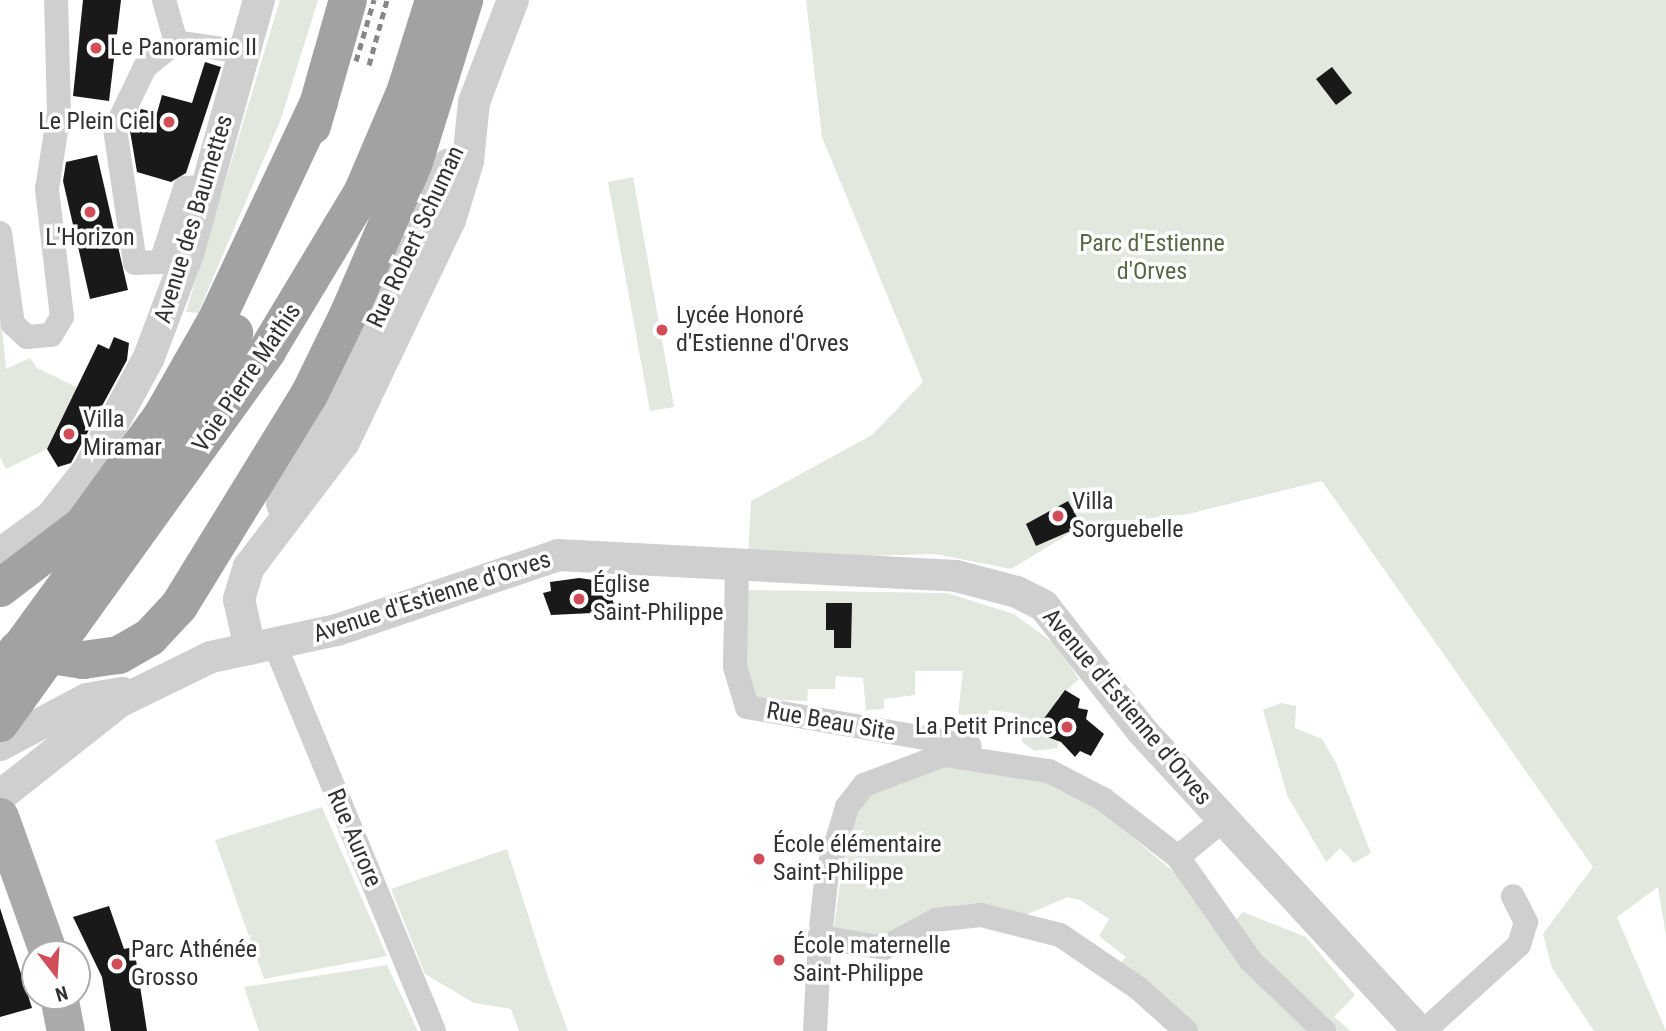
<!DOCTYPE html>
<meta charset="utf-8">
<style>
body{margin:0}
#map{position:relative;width:1666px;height:1031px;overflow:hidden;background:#fff;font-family:"Roboto Condensed",sans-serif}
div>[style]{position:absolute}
.green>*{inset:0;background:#e2e8dd}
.building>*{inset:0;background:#191919}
.minor>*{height:24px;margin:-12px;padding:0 12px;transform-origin:12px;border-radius:12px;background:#cfcfcf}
.tertiary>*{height:32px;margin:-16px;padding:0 16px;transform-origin:16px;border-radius:16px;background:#cfcfcf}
.primary>*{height:38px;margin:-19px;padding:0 19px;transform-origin:19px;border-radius:19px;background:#aaa}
.trunk>*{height:38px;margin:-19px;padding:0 19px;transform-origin:19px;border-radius:19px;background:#a2a2a2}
.rail>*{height:5px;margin-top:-2.5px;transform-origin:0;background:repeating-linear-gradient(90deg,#878787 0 7px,transparent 0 12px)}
.trunk-bridge>*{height:38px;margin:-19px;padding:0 19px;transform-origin:19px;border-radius:19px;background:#a2a2a2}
.dots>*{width:19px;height:19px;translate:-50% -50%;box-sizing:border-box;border:4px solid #fff;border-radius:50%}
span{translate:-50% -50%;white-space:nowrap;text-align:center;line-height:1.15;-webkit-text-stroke:7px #fff;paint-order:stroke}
.poi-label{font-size:24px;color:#323232}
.left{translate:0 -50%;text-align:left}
.right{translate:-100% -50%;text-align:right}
.street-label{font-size:24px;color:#323232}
.park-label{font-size:24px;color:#566944}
.north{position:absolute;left:21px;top:940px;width:70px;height:70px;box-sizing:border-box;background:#fff;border:2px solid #adadad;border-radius:50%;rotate:163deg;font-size:19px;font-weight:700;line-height:28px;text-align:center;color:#323232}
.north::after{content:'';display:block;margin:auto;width:24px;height:32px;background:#d14d57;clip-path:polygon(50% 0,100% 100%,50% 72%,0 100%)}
</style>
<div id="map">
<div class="green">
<div style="clip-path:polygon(280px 0,318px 0,281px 119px,198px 313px,186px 312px)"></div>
<div style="clip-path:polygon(806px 0,1666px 0,1666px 936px,1658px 887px,1617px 917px,1666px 1031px,1594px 1031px,1552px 968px,1543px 934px,1593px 867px,1322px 481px,1188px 514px,1082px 526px,1011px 569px,935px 554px,748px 559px,751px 501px,872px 435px,923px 382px,822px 137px)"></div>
<div style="clip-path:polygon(633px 177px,674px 407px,650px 411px,608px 182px)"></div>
<div style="clip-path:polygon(0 306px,6px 369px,30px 358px,37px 368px,89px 393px,72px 397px,47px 449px,6px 469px,0 457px)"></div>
<div style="clip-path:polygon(743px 590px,947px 593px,1014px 614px,1056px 645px,1079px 679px,1057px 699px,1058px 748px,1035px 751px,1022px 742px,1023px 733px,1013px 732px,1014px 713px,989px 710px,987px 719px,958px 714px,963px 671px,915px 671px,915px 695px,884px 699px,884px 709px,866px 710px,863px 678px,836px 676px,835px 689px,808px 689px,807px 701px,749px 699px)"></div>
<div style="clip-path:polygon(1281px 703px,1296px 706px,1295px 728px,1322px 739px,1336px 763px,1371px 853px,1354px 863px,1340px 848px,1326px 862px,1287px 795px,1263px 710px)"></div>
<div style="clip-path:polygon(938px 764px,1044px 781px,1094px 805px,1180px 877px,1320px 1031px,1199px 1031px,1120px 964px,1126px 957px,1099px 936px,1109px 919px,1080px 900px,1068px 897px,1016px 919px,954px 910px,894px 942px,834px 928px,848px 822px,874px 785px)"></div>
<div style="clip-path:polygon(322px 807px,387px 956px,264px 979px,215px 840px)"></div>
<div style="clip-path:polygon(507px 849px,547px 974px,568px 1031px,519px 1031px,511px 1009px,474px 1003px,425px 974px,391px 889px)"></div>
<div style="clip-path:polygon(1243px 912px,1306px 937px,1355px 995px,1334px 1017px,1351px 1031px,1338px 1031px,1232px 924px)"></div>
<div style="clip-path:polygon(387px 965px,418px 1031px,259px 1031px,244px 987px)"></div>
</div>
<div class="building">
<div style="clip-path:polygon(83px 0,121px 0,109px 101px,73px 96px)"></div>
<div style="clip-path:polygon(205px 62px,221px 67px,186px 173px,171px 182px,137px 172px,130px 131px,141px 109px,157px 113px,162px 95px,192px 103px)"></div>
<div style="clip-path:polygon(1332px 67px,1352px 93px,1336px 105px,1316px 79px)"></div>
<div style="clip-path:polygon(97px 155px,128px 290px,90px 299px,63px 181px,66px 162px)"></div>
<div style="clip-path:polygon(114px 337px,129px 343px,127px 360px,71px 463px,58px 467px,47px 449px,98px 344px,109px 349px)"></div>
<div style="clip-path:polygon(1068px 501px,1082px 526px,1036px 546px,1026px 524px)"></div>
<div style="clip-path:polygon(579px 578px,608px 582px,614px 605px,592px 607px,593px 613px,551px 615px,543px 593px,551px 591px,550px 582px)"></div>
<div style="clip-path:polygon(826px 603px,852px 603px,851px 648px,834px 648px,834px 630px,826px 630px)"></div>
<div style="clip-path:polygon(1065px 690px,1080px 699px,1078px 708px,1088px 710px,1086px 719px,1104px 734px,1091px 756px,1080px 751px,1075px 757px,1061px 742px,1034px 732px)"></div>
<div style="clip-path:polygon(109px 906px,124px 949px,134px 947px,147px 1031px,111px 1031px,102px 977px,73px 917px)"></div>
<div style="clip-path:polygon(0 908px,32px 1008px,0 1017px)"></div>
</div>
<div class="minor">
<div style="left:164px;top:0;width:44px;rotate:74.1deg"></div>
<div style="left:176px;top:42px;width:68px;rotate:8.5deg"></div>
<div style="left:176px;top:42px;width:40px;rotate:141deg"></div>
<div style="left:145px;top:67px;width:69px;rotate:115.8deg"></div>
<div style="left:115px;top:129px;width:135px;rotate:81.5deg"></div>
<div style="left:135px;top:263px;width:26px;rotate:-2deg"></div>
<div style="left:161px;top:262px;width:78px;rotate:-72deg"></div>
<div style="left:185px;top:188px;width:20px;rotate:-3deg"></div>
<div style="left:0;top:233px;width:92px;rotate:81.9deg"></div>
<div style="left:13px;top:324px;width:19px;rotate:43deg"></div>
<div style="left:27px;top:337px;width:24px;rotate:-5deg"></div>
<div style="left:51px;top:335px;width:21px;rotate:-59deg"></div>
<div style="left:62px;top:317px;width:129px;rotate:-96.7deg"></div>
<div style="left:47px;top:189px;width:78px;rotate:-81.1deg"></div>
<div style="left:59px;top:112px;width:112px;rotate:-91.5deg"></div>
<div style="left:737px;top:569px;width:98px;rotate:91.2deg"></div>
<div style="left:735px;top:667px;width:42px;rotate:73.3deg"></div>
<div style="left:747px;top:707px;width:226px;rotate:9.9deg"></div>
<div style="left:275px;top:645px;width:417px;rotate:67.6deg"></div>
<div style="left:1178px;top:857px;width:126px;rotate:55deg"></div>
<div style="left:1250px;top:960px;width:103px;rotate:43.8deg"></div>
<div style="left:815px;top:1031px;width:94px;rotate:-87deg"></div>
<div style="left:1186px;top:1031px;width:64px;rotate:-138.1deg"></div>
<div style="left:1138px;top:988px;width:94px;rotate:-145.8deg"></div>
<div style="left:1060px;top:935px;width:81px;rotate:-165.8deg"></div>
<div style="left:981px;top:915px;width:45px;rotate:173.7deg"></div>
<div style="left:936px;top:920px;width:59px;rotate:151.7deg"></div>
<div style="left:884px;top:948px;width:65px;rotate:-170.2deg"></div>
<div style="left:820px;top:937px;width:64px;rotate:-83.8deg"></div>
<div style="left:827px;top:873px;width:69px;rotate:-73.1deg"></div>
<div style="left:847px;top:807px;width:28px;rotate:-52deg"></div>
<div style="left:864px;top:785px;width:85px;rotate:-20.6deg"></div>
<div style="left:944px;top:755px;width:106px;rotate:8.7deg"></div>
<div style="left:1049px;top:771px;width:61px;rotate:27.4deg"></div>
<div style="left:1103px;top:799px;width:95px;rotate:37.7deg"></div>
<div style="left:1178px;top:857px;width:58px;rotate:-39.4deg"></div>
<div style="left:1424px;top:1031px;width:128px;rotate:-42.2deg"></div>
<div style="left:1519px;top:945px;width:24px;rotate:-73deg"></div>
<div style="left:1526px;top:922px;width:29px;rotate:-117deg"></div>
</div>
<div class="tertiary">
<div style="left:282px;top:504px;width:157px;rotate:-62deg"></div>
<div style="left:356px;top:365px;width:221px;rotate:-65.2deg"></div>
<div style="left:0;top:554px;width:63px;rotate:-36deg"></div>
<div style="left:51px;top:517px;width:60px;rotate:-51.8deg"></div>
<div style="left:88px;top:470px;width:128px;rotate:-61.6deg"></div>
<div style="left:149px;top:357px;width:110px;rotate:-69.3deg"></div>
<div style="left:188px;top:254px;width:264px;rotate:-74.4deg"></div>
<div style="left:250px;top:649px;width:51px;rotate:-102.4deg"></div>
<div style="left:239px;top:599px;width:34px;rotate:-73deg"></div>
<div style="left:249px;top:567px;width:157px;rotate:-52.8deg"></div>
<div style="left:344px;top:442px;width:246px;rotate:-64.5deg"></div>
<div style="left:450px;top:220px;width:62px;rotate:-73deg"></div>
<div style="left:468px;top:161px;width:59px;rotate:-84.2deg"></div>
<div style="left:474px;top:102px;width:109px;rotate:-69.1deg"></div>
<div style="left:0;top:745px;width:98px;rotate:-27.9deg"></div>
<div style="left:87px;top:699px;width:36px;rotate:-10deg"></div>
<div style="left:0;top:796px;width:152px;rotate:-38.3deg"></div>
<div style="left:119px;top:702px;width:102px;rotate:-26.1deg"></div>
<div style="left:211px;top:657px;width:129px;rotate:-12.1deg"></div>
<div style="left:337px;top:630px;width:233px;rotate:-18.7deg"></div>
<div style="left:558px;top:555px;width:399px;rotate:3deg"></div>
<div style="left:956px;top:576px;width:63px;rotate:14.7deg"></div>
<div style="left:1017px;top:592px;width:30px;rotate:27deg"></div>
<div style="left:1044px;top:606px;width:159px;rotate:51.9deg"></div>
<div style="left:1142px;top:731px;width:408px;rotate:47.3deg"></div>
</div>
<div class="primary">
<div style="left:0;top:817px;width:145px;rotate:70.3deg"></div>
<div style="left:59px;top:996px;width:36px;rotate:79deg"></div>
</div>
<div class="trunk">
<div style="left:312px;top:126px;width:131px;rotate:-74.1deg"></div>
<div style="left:267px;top:351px;width:187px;rotate:-59deg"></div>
<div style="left:363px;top:191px;width:110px;rotate:-66.9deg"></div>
<div style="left:406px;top:90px;width:94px;rotate:-72.7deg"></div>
<div style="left:0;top:588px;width:104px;rotate:-37.2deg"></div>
<div style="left:83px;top:525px;width:135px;rotate:-54.1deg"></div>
<div style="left:162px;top:416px;width:109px;rotate:-60.4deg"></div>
<div style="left:216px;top:321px;width:242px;rotate:-64.8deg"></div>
<div style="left:17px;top:650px;width:67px;rotate:8.6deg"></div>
<div style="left:83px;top:660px;width:36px;rotate:-8deg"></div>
<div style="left:119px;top:655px;width:36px;rotate:-30deg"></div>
<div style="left:150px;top:637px;width:42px;rotate:-46.9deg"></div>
<div style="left:179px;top:606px;width:248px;rotate:-58.4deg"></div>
<div style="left:309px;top:395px;width:91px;rotate:-64deg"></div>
<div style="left:349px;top:313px;width:164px;rotate:-66.7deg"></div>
<div style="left:414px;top:162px;width:170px;rotate:-72.8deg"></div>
</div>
<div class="rail">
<div style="left:356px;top:61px;width:64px;rotate:-73.6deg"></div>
<div style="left:369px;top:65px;width:67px;rotate:-74.5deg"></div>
</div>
<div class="trunk-bridge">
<div style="left:0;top:676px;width:265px;rotate:-53.9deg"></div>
<div style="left:156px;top:462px;width:151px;rotate:-58.8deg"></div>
<div style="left:0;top:723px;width:458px;rotate:-54.3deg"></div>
</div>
<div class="dots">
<div style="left:96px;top:48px;background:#d14d57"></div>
<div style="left:169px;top:122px;background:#d14d57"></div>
<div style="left:90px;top:212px;background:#d14d57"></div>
<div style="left:662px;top:330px;background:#d14d57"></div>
<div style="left:69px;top:434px;background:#d14d57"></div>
<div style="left:1058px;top:516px;background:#d14d57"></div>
<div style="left:579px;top:599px;background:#d14d57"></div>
<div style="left:1067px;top:727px;background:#d14d57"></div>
<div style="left:759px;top:859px;background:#d14d57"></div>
<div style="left:779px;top:960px;background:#d14d57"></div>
<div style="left:117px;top:964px;background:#d14d57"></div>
</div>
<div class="poi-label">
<span class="left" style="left:110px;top:48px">Le Panoramic II</span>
<span class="right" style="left:155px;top:122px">Le Plein Ciel</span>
<span style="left:90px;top:238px">L'Horizon</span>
<span class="left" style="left:676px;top:330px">Lycée Honoré<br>d'Estienne d'Orves</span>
<span class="left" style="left:83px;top:434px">Villa<br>Miramar</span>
<span class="left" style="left:1072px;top:516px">Villa<br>Sorguebelle</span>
<span class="left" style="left:593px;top:599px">Église<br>Saint-Philippe</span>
<span class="right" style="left:1053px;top:727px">La Petit Prince</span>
<span class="left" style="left:773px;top:859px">École élémentaire<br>Saint-Philippe</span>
<span class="left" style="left:793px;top:960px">École maternelle<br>Saint-Philippe</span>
<span class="left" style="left:131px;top:964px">Parc Athénée<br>Grosso</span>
</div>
<div class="street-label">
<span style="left:194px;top:219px;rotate:-73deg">Avenue des Baumettes</span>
<span style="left:416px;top:237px;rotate:-65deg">Rue Robert Schuman</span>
<span style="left:247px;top:378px;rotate:-56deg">Voie Pierre Mathis</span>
<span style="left:432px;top:597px;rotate:-18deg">Avenue d'Estienne d'Orves</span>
<span style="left:1127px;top:707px;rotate:50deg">Avenue d'Estienne d'Orves</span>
<span style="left:831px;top:722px;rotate:10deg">Rue Beau Site</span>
<span style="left:354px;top:838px;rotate:67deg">Rue Aurore</span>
</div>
<div class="park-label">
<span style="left:1152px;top:258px">Parc d'Estienne<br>d'Orves</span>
</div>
<div class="north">N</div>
</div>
